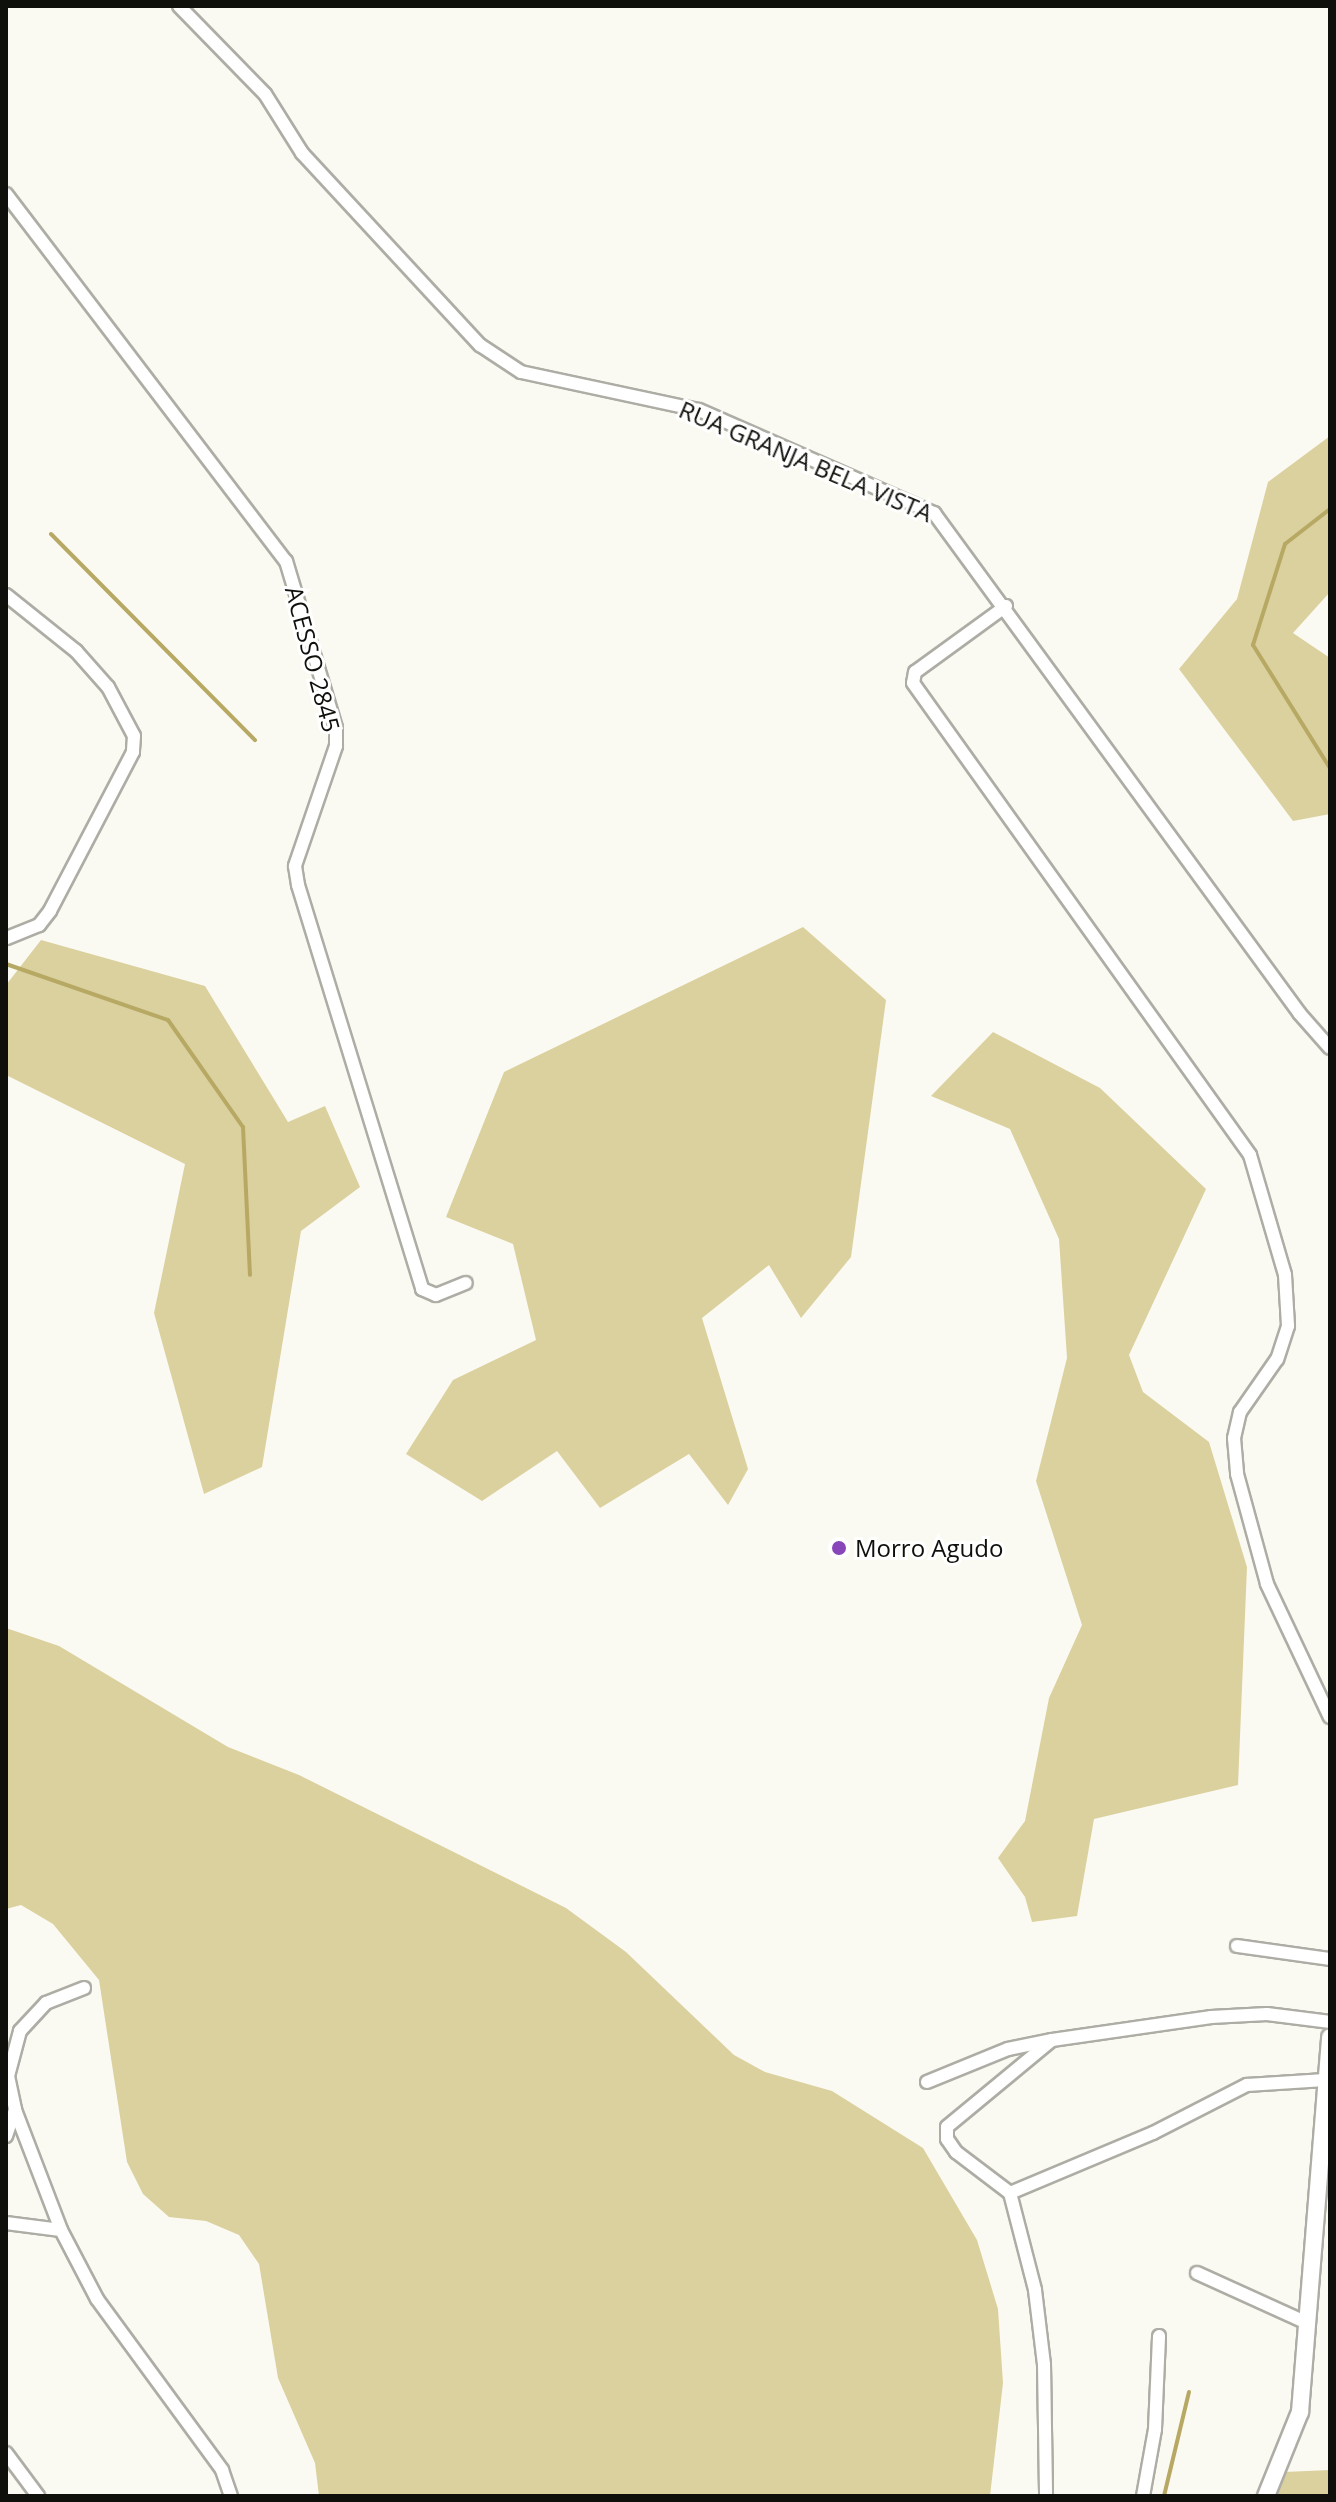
<!DOCTYPE html>
<style>
body{margin:0}
#map{position:relative;width:1336px;height:2502px;overflow:hidden;background:#fbfaf2;font-family:"Open Sans",sans-serif}
div>[style]{position:absolute}
.green>*{inset:0;background:#dbd19f}
.stream>*{height:4px;margin:-2px;padding:0 2px;transform-origin:2px;border-radius:2px;background:#b7a964}
.roads{filter:drop-shadow(2px 0 #aeada5) drop-shadow(-2px 0 #aeada5) drop-shadow(0 2px #aeada5) drop-shadow(0 -2px #aeada5)}
.minor>*{height:12px;margin:-6px;padding:0 6px;transform-origin:6px;border-radius:6px;background:#fff}
.tertiary>*{height:16px;margin:-8px;padding:0 8px;transform-origin:8px;border-radius:8px;background:#fff}
.dots>*{width:22px;height:22px;translate:-50% -50%;box-sizing:border-box;border:4px solid #fff;border-radius:50%}
span{translate:-50% -50%;white-space:nowrap;text-align:center;line-height:1.15;-webkit-text-stroke:6px #fff;paint-order:stroke}
.street-label{font-size:24px;color:#0f0f0c}
.poi-label{font-size:24px;color:#0f0f0c}
.left{translate:0 -50%;text-align:left}
.frame{position:absolute;inset:0;border:8px solid #0f0f0c;pointer-events:none}
</style>
<div id="map">
<div class="green">
<div style="clip-path:polygon(1330px 436px,1330px 592px,1293px 633px,1330px 658px,1330px 814px,1293px 821px,1179px 669px,1237px 599px,1268px 482px)"></div>
<div style="clip-path:polygon(803px 927px,886px 1000px,851px 1257px,801px 1318px,769px 1265px,702px 1318px,748px 1469px,728px 1505px,689px 1454px,600px 1508px,557px 1451px,482px 1501px,406px 1454px,453px 1380px,536px 1340px,513px 1244px,446px 1217px,504px 1072px)"></div>
<div style="clip-path:polygon(41px 940px,205px 986px,288px 1122px,325px 1106px,360px 1187px,301px 1231px,262px 1467px,204px 1494px,154px 1313px,185px 1164px,6px 1075px,6px 985px)"></div>
<div style="clip-path:polygon(993px 1032px,1100px 1088px,1206px 1189px,1129px 1355px,1143px 1392px,1209px 1442px,1247px 1567px,1238px 1785px,1094px 1819px,1077px 1916px,1032px 1922px,1025px 1897px,998px 1858px,1025px 1821px,1049px 1698px,1082px 1625px,1036px 1481px,1067px 1358px,1059px 1239px,1010px 1129px,931px 1096px)"></div>
<div style="clip-path:polygon(6px 1628px,59px 1646px,228px 1747px,299px 1775px,566px 1908px,626px 1952px,734px 2055px,765px 2072px,832px 2091px,923px 2148px,977px 2240px,998px 2309px,1003px 2383px,990px 2496px,319px 2496px,315px 2463px,278px 2378px,259px 2264px,239px 2235px,206px 2221px,169px 2217px,143px 2194px,127px 2162px,99px 1980px,53px 1924px,21px 1905px,6px 1909px)"></div>
<div style="clip-path:polygon(1330px 2470px,1330px 2496px,1272px 2496px,1284px 2472px)"></div>
</div>
<div class="stream">
<div style="left:1330px;top:509px;width:57px;rotate:142.1deg"></div>
<div style="left:1285px;top:544px;width:106px;rotate:107.6deg"></div>
<div style="left:1253px;top:645px;width:145px;rotate:58deg"></div>
<div style="left:51px;top:534px;width:290px;rotate:45.3deg"></div>
<div style="left:6px;top:964px;width:171px;rotate:19.1deg"></div>
<div style="left:168px;top:1020px;width:131px;rotate:55deg"></div>
<div style="left:243px;top:1127px;width:148px;rotate:87.3deg"></div>
<div style="left:1164px;top:2496px;width:107px;rotate:-76.5deg"></div>
</div>
<div class="roads">
<div class="minor">
<div style="left:179px;top:6px;width:123px;rotate:45.7deg"></div>
<div style="left:265px;top:94px;width:70px;rotate:57.9deg"></div>
<div style="left:302px;top:153px;width:262px;rotate:47.2deg"></div>
<div style="left:480px;top:345px;width:49px;rotate:33.4deg"></div>
<div style="left:521px;top:372px;width:182px;rotate:12.1deg"></div>
<div style="left:699px;top:410px;width:257px;rotate:23.7deg"></div>
<div style="left:934px;top:513px;width:620px;rotate:53.85deg"></div>
<div style="left:1300px;top:1014px;width:45px;rotate:48.6deg"></div>
<div style="left:6px;top:194px;width:462px;rotate:52.7deg"></div>
<div style="left:286px;top:561px;width:174px;rotate:73.3deg"></div>
<div style="left:336px;top:728px;width:18px;rotate:90deg"></div>
<div style="left:336px;top:746px;width:127px;rotate:108.9deg"></div>
<div style="left:295px;top:866px;width:19px;rotate:81deg"></div>
<div style="left:298px;top:885px;width:423px;rotate:72.9deg"></div>
<div style="left:422px;top:1289px;width:15px;rotate:23deg"></div>
<div style="left:436px;top:1295px;width:32px;rotate:-22deg"></div>
<div style="left:6px;top:595px;width:90px;rotate:38.7deg"></div>
<div style="left:76px;top:651px;width:48px;rotate:48.4deg"></div>
<div style="left:108px;top:687px;width:55px;rotate:62deg"></div>
<div style="left:134px;top:736px;width:16px;rotate:94deg"></div>
<div style="left:133px;top:752px;width:179px;rotate:117.6deg"></div>
<div style="left:50px;top:911px;width:18px;rotate:128deg"></div>
<div style="left:39px;top:925px;width:35px;rotate:158deg"></div>
<div style="left:1006px;top:606px;width:112px;rotate:144deg"></div>
<div style="left:915px;top:672px;width:11px;rotate:100deg"></div>
<div style="left:913px;top:683px;width:580px;rotate:54.47deg"></div>
<div style="left:1250px;top:1155px;width:125px;rotate:73.7deg"></div>
<div style="left:1285px;top:1275px;width:51px;rotate:86.6deg"></div>
<div style="left:1288px;top:1326px;width:35px;rotate:108deg"></div>
<div style="left:1277px;top:1359px;width:65px;rotate:124.9deg"></div>
<div style="left:1240px;top:1412px;width:27px;rotate:103deg"></div>
<div style="left:1234px;top:1438px;width:36px;rotate:85deg"></div>
<div style="left:1237px;top:1474px;width:114px;rotate:74.7deg"></div>
<div style="left:1267px;top:1584px;width:147px;rotate:64.7deg"></div>
<div style="left:1237px;top:1946px;width:94px;rotate:8deg"></div>
<div style="left:84px;top:1988px;width:41px;rotate:158.5deg"></div>
<div style="left:46px;top:2003px;width:38px;rotate:133deg"></div>
<div style="left:20px;top:2031px;width:47px;rotate:104.9deg"></div>
<div style="left:8px;top:2076px;width:35px;rotate:78deg"></div>
<div style="left:15px;top:2110px;width:129px;rotate:69deg"></div>
<div style="left:61px;top:2230px;width:78px;rotate:62.4deg"></div>
<div style="left:97px;top:2299px;width:212px;rotate:53.8deg"></div>
<div style="left:222px;top:2470px;width:28px;rotate:71deg"></div>
<div style="left:1052px;top:2040px;width:136px;rotate:140.4deg"></div>
<div style="left:947px;top:2127px;width:12px;rotate:90deg"></div>
<div style="left:947px;top:2139px;width:16px;rotate:55deg"></div>
<div style="left:956px;top:2152px;width:68px;rotate:37.2deg"></div>
<div style="left:1010px;top:2193px;width:155px;rotate:-22.8deg"></div>
<div style="left:1153px;top:2133px;width:106px;rotate:-27.1deg"></div>
<div style="left:1247px;top:2085px;width:78px;rotate:-3.7deg"></div>
<div style="left:927px;top:2082px;width:87px;rotate:-22.2deg"></div>
<div style="left:1008px;top:2049px;width:45px;rotate:-11.6deg"></div>
<div style="left:1052px;top:2040px;width:161px;rotate:-8.2deg"></div>
<div style="left:1211px;top:2017px;width:56px;rotate:-3.1deg"></div>
<div style="left:1267px;top:2014px;width:64px;rotate:7.2deg"></div>
<div style="left:6px;top:2136px;width:28px;rotate:-71deg"></div>
<div style="left:1010px;top:2193px;width:100px;rotate:75.5deg"></div>
<div style="left:1035px;top:2290px;width:75px;rotate:83.1deg"></div>
<div style="left:1044px;top:2364px;width:132px;rotate:89.1deg"></div>
<div style="left:6px;top:2223px;width:55px;rotate:7.3deg"></div>
<div style="left:1197px;top:2273px;width:121px;rotate:24.4deg"></div>
<div style="left:6px;top:2453px;width:54px;rotate:53.3deg"></div>
<div style="left:1143px;top:2496px;width:68px;rotate:-79.8deg"></div>
<div style="left:1155px;top:2429px;width:93px;rotate:-87.5deg"></div>
</div>
<div class="tertiary">
<div style="left:1266px;top:2496px;width:91px;rotate:-68deg"></div>
<div style="left:1300px;top:2412px;width:376px;rotate:-85.4deg"></div>
</div>
</div>
<div class="dots">
<div style="left:839px;top:1548px;background:#8946ba"></div>
</div>
<div class="street-label">
<span style="left:806px;top:461px;rotate:23deg">RUA GRANJA BELA VISTA</span>
<span style="left:313px;top:659px;rotate:75deg">ACESSO 2845</span>
</div>
<div class="poi-label">
<span class="left" style="left:855px;top:1548px">Morro Agudo</span>
</div>
<div class="frame"></div>
</div>
